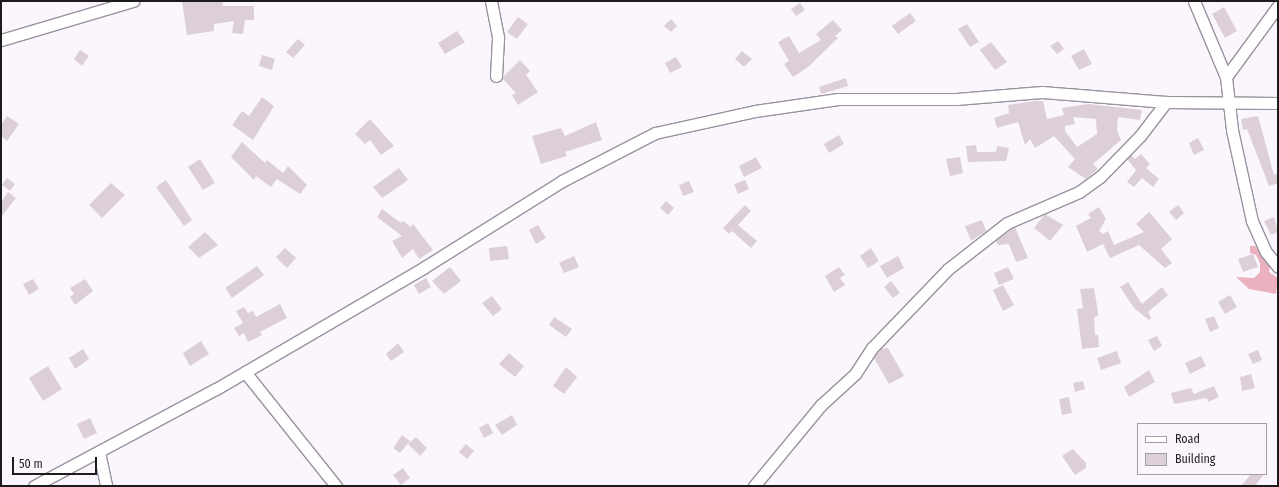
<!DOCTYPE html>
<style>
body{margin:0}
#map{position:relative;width:1279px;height:487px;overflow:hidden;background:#fbf6fe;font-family:"Fira Sans Condensed",sans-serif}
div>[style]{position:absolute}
.green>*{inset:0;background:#ecb1be}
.building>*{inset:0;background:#ddcfd8}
.roads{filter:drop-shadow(1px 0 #9a929e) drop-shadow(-1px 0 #9a929e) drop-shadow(0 1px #9a929e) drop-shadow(0 -1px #9a929e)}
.street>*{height:11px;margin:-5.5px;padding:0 5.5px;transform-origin:5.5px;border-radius:5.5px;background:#fff}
span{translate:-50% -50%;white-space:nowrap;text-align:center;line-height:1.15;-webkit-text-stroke:3px #fbf6fe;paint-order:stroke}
.frame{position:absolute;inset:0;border:2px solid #1e1b1f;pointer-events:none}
.legend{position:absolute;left:1137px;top:423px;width:130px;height:52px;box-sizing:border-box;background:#fbf6fe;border:1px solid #a39ea5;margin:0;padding:5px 7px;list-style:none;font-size:12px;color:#1e1b1f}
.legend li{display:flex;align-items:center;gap:8px;height:20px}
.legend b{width:20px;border:1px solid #a39ea5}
.scale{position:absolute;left:12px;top:457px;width:85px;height:18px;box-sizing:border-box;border:2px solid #1e1b1f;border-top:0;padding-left:5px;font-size:12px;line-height:14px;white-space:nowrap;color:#1e1b1f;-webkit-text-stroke:3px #fbf6fe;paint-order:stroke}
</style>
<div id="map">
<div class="green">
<div style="clip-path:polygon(1250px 246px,1255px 246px,1270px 265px,1269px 272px,1278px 278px,1276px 294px,1249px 289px,1236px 277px,1254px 278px,1260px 272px,1260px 263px,1256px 255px,1250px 253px)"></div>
</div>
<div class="building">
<div style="clip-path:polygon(182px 1px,222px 1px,223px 6px,254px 6px,254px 20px,245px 20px,243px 34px,232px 33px,234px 21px,214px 24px,214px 31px,187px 35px)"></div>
<div style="clip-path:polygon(800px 3px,805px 10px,796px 16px,791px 9px)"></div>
<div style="clip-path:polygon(1224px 7px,1237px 31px,1225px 38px,1212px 14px)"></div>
<div style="clip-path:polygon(910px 13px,916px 21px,898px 34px,892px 26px)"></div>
<div style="clip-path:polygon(518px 17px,528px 24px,517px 39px,507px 32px)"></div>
<div style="clip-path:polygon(671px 19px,677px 26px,671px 32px,664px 26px)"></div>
<div style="clip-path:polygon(833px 20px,842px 30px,835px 36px,838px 38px,808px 67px,793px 77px,784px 64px,789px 61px,778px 42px,789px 36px,799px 53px,821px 40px,816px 34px)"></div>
<div style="clip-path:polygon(967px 24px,979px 42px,970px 47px,958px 29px)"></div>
<div style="clip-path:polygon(457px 31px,465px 42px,445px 54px,438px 43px)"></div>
<div style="clip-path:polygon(298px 39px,305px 45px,293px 58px,286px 52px)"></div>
<div style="clip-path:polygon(1058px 41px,1064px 49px,1057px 54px,1050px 46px)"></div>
<div style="clip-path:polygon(991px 42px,1007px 62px,995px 70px,980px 50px)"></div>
<div style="clip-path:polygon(1084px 49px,1092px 64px,1079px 70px,1071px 56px)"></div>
<div style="clip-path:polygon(80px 50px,89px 56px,82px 66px,74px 59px)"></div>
<div style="clip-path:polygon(742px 51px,752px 59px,744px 67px,735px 59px)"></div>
<div style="clip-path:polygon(262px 55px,275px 59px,272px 70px,259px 66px)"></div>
<div style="clip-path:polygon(676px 57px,682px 67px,670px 73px,665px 63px)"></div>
<div style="clip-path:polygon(520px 60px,530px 71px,526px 75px,538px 92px,518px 105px,512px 95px,516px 93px,502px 78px)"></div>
<div style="clip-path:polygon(846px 78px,848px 86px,821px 94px,819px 87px)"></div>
<div style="clip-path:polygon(262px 97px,274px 106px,253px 140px,232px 125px,242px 111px,249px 116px)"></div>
<div style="clip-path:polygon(evenodd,1034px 101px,1043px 101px,1047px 119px,1064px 115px,1062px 108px,1088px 104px,1142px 110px,1140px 120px,1118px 117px,1117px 130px,1121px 140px,1093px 164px,1098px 169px,1086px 179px,1068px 167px,1075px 159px,1054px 136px,1035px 148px,1030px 139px,1025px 145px,1018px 122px,997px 128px,994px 118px,1009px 113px,1008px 105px,1034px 101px,1073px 117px,1096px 119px,1097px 134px,1077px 147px,1065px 131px,1065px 126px,1075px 124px,1073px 117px)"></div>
<div style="clip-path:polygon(7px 116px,19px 124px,7px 141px,1px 136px,1px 125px)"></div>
<div style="clip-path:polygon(1258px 116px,1274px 175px,1278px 173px,1278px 183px,1269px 186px,1247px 129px,1243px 130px,1241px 119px)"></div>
<div style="clip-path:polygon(370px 119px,394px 146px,381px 155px,370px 140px,365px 144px,355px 134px)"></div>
<div style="clip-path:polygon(596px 122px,602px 140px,565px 152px,567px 156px,541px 164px,532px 136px,561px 128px,565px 136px)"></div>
<div style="clip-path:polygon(839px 135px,844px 144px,829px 153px,824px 144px)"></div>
<div style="clip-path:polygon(1198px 138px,1204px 150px,1194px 155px,1189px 143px)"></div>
<div style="clip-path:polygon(242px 142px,265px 163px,267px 160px,283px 173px,288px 166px,307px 185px,300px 194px,277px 179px,271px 187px,256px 176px,254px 180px,231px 157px)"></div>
<div style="clip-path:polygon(976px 145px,977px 152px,996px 152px,997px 146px,1009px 148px,1006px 161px,968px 162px,966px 146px)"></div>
<div style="clip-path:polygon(1141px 154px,1150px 164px,1146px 168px,1159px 179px,1153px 187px,1142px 178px,1134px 187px,1127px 182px,1136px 170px,1127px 159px,1131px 155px,1135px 159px)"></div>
<div style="clip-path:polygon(756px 157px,762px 168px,744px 177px,739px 166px)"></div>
<div style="clip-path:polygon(960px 157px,963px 173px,950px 176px,946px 159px)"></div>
<div style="clip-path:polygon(200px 159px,215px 183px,203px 190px,188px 167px)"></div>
<div style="clip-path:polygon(399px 168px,408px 180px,382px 198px,373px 187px)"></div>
<div style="clip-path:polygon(7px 178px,15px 184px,10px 191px,2px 185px)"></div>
<div style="clip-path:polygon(166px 180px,192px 220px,184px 226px,156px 187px)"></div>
<div style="clip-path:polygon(745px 180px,749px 189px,738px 194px,734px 184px)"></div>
<div style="clip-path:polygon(689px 181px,694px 192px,683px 196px,679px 185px)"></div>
<div style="clip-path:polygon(111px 183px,125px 195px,102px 218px,89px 205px)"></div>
<div style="clip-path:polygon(8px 192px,16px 198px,1px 217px,1px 202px)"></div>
<div style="clip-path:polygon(666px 201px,674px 208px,668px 215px,660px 208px)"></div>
<div style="clip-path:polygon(745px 205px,751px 211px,738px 225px,757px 241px,751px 248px,732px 231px,729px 234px,723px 228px)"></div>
<div style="clip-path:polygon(1178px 205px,1184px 213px,1176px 220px,1169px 212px)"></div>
<div style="clip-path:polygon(1099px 207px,1106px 219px,1099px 231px,1103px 234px,1108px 231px,1114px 245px,1144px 232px,1136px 224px,1149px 212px,1172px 239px,1161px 249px,1172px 263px,1165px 268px,1139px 245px,1110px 258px,1103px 244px,1087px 252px,1076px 226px,1091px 218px,1088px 214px)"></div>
<div style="clip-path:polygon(382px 209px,401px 223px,403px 221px,411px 227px,413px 224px,433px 250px,419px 259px,413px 249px,402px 258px,392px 241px,402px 236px,377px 217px)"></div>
<div style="clip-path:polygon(1045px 214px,1063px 225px,1050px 241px,1034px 228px)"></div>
<div style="clip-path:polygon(1274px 217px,1278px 232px,1271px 235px,1264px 221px)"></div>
<div style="clip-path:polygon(982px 220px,986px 231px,971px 241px,965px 226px)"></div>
<div style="clip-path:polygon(538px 225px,546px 238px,536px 244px,529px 230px)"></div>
<div style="clip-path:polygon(1015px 227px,1028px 258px,1016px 262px,1009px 244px,998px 245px,996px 241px)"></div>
<div style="clip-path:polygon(205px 232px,218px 245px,199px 258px,188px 247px)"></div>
<div style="clip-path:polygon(507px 246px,509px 259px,490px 261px,489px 248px)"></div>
<div style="clip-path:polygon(285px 248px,296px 258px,287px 268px,276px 257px)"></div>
<div style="clip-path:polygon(871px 248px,879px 261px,868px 268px,860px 256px)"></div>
<div style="clip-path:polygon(1253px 254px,1258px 267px,1243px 272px,1238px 259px)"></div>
<div style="clip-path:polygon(574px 256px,579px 267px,564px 273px,559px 263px)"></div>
<div style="clip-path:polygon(898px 256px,904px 268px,887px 278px,880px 266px)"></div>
<div style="clip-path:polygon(257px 266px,264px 275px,232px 298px,225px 288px)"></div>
<div style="clip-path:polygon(450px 267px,461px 281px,444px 294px,432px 281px)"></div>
<div style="clip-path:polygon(839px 267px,845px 275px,840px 278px,845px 285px,834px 292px,825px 276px)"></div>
<div style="clip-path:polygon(1008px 267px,1014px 279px,999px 285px,994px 273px)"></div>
<div style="clip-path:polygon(426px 278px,431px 287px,419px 294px,414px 285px)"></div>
<div style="clip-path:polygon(33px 279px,39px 289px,29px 295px,23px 284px)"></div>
<div style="clip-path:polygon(85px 279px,93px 291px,75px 305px,70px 297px,74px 294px,70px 288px)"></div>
<div style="clip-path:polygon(891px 281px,900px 293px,893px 298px,884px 287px)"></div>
<div style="clip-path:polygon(1128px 282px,1142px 304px,1162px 287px,1168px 295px,1148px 312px,1151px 318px,1149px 320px,1134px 308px,1120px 287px)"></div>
<div style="clip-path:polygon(1003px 285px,1014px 305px,1003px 311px,993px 290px)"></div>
<div style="clip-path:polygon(1094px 288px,1098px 312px,1098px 316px,1094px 317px,1095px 335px,1098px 335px,1099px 347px,1082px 349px,1077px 309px,1083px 308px,1080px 289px)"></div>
<div style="clip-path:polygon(1230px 295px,1237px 307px,1225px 314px,1218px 302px)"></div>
<div style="clip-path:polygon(492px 296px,502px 309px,493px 316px,482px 303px)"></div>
<div style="clip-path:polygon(280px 304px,287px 318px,260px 332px,262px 335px,248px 342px,244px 333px,239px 336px,234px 328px,243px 323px,236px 311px,244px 307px,248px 313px,253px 311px,256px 317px)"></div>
<div style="clip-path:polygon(1214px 316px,1219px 328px,1210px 332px,1205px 319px)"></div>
<div style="clip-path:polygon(554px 317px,572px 329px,566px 337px,549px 325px)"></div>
<div style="clip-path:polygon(1157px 336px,1162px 346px,1154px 351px,1148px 340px)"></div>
<div style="clip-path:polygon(201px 341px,209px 354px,190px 366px,183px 353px)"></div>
<div style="clip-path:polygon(398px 343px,404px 352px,391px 361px,386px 354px)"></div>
<div style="clip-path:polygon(888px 348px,904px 376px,889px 384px,874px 358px,881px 349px)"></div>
<div style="clip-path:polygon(83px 349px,89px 359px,75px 369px,69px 358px)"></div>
<div style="clip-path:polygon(1258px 350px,1262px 360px,1253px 364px,1248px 354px)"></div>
<div style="clip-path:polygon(1117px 351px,1121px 363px,1101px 370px,1097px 358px)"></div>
<div style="clip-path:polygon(509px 353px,524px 366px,515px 377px,499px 364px)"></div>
<div style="clip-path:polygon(1201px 356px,1206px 366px,1190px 374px,1185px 363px)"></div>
<div style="clip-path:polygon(48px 366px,62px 389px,43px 401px,29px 378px)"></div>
<div style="clip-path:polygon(566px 367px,577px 377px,564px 394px,553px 386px)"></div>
<div style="clip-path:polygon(1149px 370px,1155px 382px,1129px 397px,1124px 387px)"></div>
<div style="clip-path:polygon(1251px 374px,1255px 388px,1242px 391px,1240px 377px)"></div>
<div style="clip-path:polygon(1083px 381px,1085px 389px,1075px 392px,1073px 383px)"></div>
<div style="clip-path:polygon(1214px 386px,1219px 397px,1208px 402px,1207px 398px,1174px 404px,1171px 393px,1191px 388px,1194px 394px)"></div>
<div style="clip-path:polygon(1069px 397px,1072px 413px,1062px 415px,1059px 399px)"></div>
<div style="clip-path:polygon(512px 415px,517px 425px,502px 435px,495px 425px)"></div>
<div style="clip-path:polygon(90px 418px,97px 433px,84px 439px,77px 424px)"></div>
<div style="clip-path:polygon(488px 423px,493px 433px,484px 438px,479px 428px)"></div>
<div style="clip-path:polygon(402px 435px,410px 441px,400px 453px,393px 448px)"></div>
<div style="clip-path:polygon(416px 437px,427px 448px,420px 456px,408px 444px)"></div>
<div style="clip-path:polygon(466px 444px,474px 451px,467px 459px,459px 452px)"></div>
<div style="clip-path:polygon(1073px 449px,1086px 463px,1086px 468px,1075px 475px,1062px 456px)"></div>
<div style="clip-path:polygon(403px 468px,410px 478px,401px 485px,393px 475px)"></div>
<div style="clip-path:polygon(1251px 474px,1264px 474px,1255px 486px,1241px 486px)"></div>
</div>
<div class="roads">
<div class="street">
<div style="left:491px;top:1px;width:38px;rotate:79deg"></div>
<div style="left:498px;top:38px;width:38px;rotate:93deg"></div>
<div style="left:1194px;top:1px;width:82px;rotate:67.2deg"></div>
<div style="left:1226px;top:77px;width:53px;rotate:83.5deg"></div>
<div style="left:1232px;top:130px;width:93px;rotate:77.6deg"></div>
<div style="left:1252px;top:221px;width:34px;rotate:66deg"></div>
<div style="left:1266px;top:252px;width:19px;rotate:51deg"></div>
<div style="left:1px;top:40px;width:138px;rotate:-16.5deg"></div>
<div style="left:1226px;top:77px;width:88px;rotate:-53.8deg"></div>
<div style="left:245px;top:372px;width:146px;rotate:51.4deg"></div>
<div style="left:99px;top:452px;width:35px;rotate:78deg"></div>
<div style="left:34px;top:486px;width:206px;rotate:-28.1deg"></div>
<div style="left:216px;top:389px;width:240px;rotate:-30.3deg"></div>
<div style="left:423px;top:268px;width:164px;rotate:-32deg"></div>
<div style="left:562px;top:181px;width:105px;rotate:-27.3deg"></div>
<div style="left:655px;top:133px;width:102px;rotate:-12.4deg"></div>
<div style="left:755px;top:111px;width:84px;rotate:-8.2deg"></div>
<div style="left:838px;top:99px;width:118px"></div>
<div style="left:956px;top:99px;width:86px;rotate:-4.7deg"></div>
<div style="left:1042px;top:92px;width:124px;rotate:4.6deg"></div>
<div style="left:1166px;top:102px;width:112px;rotate:0.5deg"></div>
<div style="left:754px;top:486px;width:105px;rotate:-50.4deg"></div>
<div style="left:821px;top:405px;width:46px;rotate:-42.4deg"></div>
<div style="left:855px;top:374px;width:31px;rotate:-57deg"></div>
<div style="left:872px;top:348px;width:110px;rotate:-46.1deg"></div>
<div style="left:948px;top:269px;width:75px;rotate:-37.9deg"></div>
<div style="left:1007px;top:223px;width:78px;rotate:-23.3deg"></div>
<div style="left:1079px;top:192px;width:26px;rotate:-36deg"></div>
<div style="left:1100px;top:177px;width:57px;rotate:-45.7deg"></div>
<div style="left:1140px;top:136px;width:43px;rotate:-52.6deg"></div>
</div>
</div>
<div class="frame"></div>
<ul class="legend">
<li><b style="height:5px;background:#fff"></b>Road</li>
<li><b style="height:11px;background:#ddcfd8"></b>Building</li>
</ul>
<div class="scale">50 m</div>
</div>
